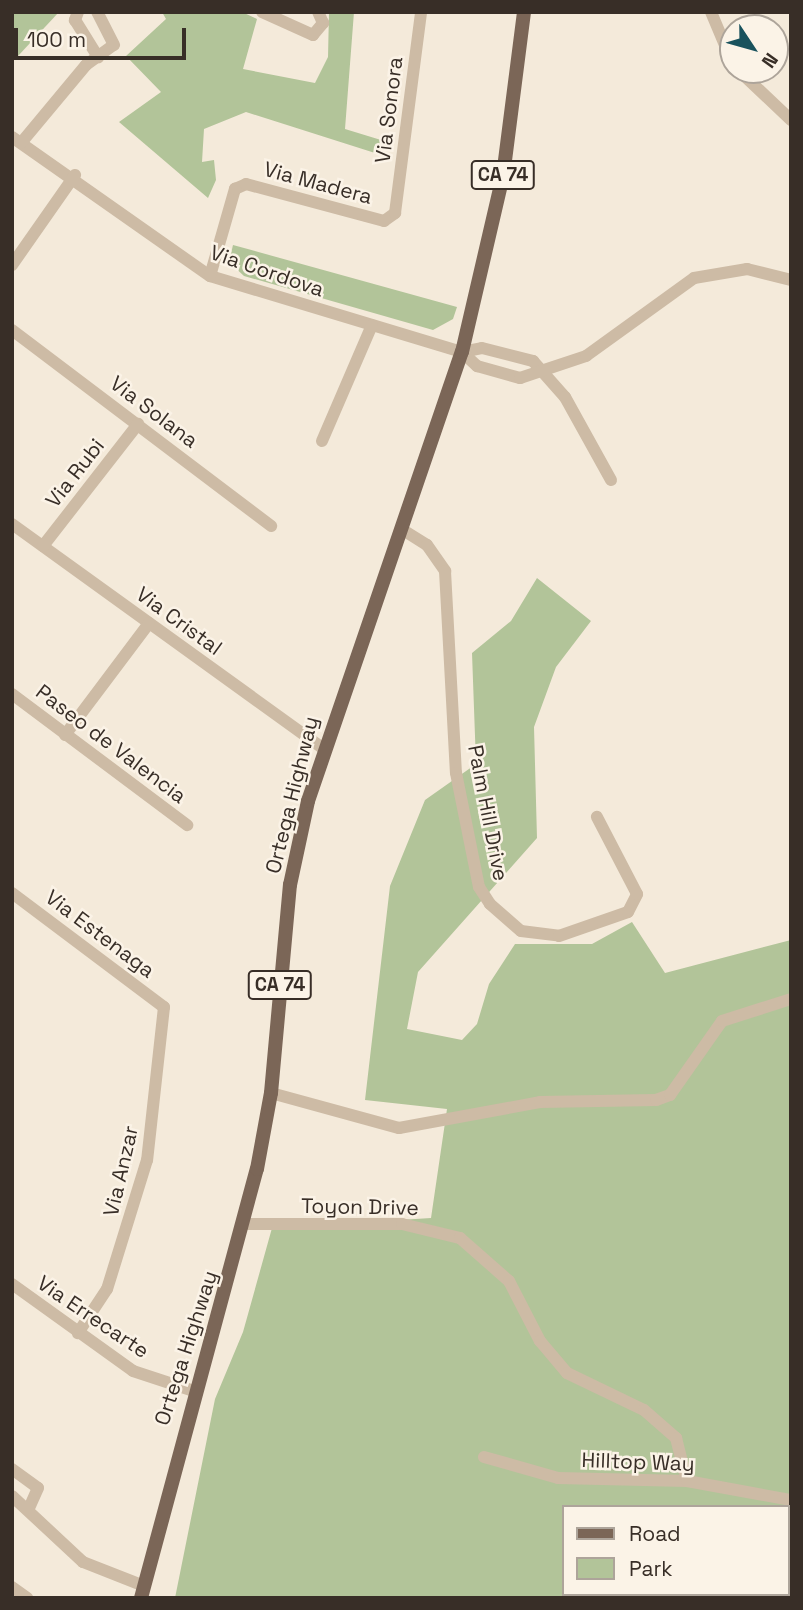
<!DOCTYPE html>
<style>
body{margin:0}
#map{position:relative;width:803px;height:1610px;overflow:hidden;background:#f4eada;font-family:"Space Grotesk",sans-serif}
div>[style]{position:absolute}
.green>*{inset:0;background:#b2c499}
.minor>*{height:12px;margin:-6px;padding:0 6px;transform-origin:6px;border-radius:6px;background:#cdbba5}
.major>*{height:14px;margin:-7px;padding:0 7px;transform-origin:7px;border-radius:7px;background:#7b6657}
span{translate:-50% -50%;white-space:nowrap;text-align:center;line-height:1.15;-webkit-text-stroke:5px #fbf3e7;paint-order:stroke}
.shield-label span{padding:2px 5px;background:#fbf3e7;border:2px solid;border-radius:5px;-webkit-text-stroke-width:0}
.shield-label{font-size:19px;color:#382e27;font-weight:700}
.street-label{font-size:21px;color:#382e27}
.frame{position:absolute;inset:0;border:14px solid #382e27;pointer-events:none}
.legend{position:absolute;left:562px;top:1505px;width:228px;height:91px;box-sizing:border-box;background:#fbf3e7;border:2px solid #ada49a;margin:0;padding:9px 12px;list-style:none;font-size:21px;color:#382e27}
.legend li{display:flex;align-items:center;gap:14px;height:35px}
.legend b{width:35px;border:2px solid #ada49a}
.north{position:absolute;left:719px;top:14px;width:70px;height:70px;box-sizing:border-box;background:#fbf3e7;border:2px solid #ada49a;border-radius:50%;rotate:126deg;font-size:19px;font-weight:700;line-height:28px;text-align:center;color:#382e27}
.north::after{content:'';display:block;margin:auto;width:24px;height:32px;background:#19525d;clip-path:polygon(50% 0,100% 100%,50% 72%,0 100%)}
.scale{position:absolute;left:14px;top:28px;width:172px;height:32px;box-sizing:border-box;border:4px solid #382e27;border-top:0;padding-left:9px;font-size:21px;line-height:24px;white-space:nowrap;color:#382e27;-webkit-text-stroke:5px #fbf3e7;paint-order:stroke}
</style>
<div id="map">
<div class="green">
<div style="clip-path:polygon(12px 12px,59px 12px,18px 56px,12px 52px)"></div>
<div style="clip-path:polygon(162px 12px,242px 12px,257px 19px,243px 69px,315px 83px,328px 57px,329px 12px,354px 12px,345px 129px,381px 140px,375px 153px,246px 112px,204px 129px,202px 162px,214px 160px,216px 180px,208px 198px,119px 122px,161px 92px,126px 56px,166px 19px)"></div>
<div style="clip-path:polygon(233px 245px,457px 307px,453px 319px,433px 330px,244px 276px,229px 262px)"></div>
<div style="clip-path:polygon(evenodd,537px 578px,591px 621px,556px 667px,534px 727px,537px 838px,418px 972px,407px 1029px,462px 1040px,477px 1024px,489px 984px,515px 944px,592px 944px,632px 922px,665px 973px,791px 940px,791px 1598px,175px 1598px,215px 1399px,243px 1332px,272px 1228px,431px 1218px,447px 1109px,365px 1100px,390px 886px,425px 800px,476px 764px,472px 653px,511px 621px,537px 578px,563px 1507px,787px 1507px,787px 1594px,563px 1594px,563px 1507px)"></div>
</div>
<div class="minor">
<div style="left:78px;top:12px;width:9px;rotate:111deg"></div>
<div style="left:75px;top:20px;width:44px;rotate:58.1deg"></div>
<div style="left:262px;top:12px;width:56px;rotate:24.3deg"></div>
<div style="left:313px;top:35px;width:16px;rotate:-50deg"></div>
<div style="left:323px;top:23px;width:12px;rotate:-114deg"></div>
<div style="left:711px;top:12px;width:56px;rotate:67.1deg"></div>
<div style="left:738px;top:70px;width:73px;rotate:43.3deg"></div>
<div style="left:12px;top:137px;width:242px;rotate:35.1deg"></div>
<div style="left:210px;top:276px;width:263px;rotate:16.8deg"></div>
<div style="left:462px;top:352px;width:20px;rotate:-11deg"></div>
<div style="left:482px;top:348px;width:53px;rotate:14.3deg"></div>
<div style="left:533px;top:361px;width:48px;rotate:48.4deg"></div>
<div style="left:565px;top:397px;width:95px;rotate:61deg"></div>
<div style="left:21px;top:143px;width:102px;rotate:-50.2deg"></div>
<div style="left:86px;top:65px;width:34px;rotate:-36deg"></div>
<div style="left:114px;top:45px;width:37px;rotate:-117deg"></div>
<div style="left:12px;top:265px;width:110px;rotate:-55deg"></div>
<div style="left:210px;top:276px;width:91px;rotate:-74deg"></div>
<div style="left:235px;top:189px;width:12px;rotate:-24deg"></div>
<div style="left:246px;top:184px;width:143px;rotate:15deg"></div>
<div style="left:384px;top:221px;width:14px;rotate:-36deg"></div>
<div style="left:395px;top:213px;width:203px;rotate:-82.6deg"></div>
<div style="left:12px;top:330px;width:325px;rotate:37.1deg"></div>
<div style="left:462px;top:352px;width:21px;rotate:43deg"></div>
<div style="left:477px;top:366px;width:45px;rotate:15.6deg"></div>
<div style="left:520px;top:378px;width:70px;rotate:-18.4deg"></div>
<div style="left:586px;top:356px;width:133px;rotate:-35.8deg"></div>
<div style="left:694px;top:278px;width:54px;rotate:-9.6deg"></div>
<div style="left:747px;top:269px;width:45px;rotate:14deg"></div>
<div style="left:322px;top:441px;width:126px;rotate:-66.7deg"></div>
<div style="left:12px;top:524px;width:383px;rotate:35.8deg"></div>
<div style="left:403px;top:530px;width:28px;rotate:32deg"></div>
<div style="left:427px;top:545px;width:32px;rotate:55deg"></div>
<div style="left:445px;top:571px;width:202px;rotate:86.9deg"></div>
<div style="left:456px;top:773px;width:116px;rotate:78.6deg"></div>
<div style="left:479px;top:887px;width:20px;rotate:57deg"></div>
<div style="left:490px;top:904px;width:41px;rotate:41.1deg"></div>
<div style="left:521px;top:931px;width:38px;rotate:7deg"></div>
<div style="left:559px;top:936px;width:73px;rotate:-19.2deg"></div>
<div style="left:628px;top:912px;width:20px;rotate:-63deg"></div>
<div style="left:637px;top:894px;width:87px;rotate:-117.5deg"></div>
<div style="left:43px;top:546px;width:155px;rotate:-52.1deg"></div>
<div style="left:12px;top:694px;width:219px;rotate:36.8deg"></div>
<div style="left:65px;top:735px;width:140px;rotate:-53.1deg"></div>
<div style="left:12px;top:893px;width:190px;rotate:36.9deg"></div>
<div style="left:164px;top:1007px;width:154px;rotate:96.3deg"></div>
<div style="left:147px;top:1160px;width:135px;rotate:107.2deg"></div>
<div style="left:107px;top:1289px;width:53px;rotate:123.4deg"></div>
<div style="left:271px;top:1093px;width:133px;rotate:15.3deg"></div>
<div style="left:399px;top:1128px;width:143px;rotate:-10.4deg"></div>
<div style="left:540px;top:1102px;width:116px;rotate:-1deg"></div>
<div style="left:656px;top:1100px;width:15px;rotate:-20deg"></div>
<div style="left:670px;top:1095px;width:90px;rotate:-54.9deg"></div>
<div style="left:722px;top:1021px;width:72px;rotate:-17.7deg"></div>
<div style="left:246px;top:1224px;width:156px"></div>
<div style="left:402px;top:1224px;width:60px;rotate:13.6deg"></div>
<div style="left:460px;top:1238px;width:65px;rotate:41.3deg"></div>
<div style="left:509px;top:1281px;width:68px;rotate:62.7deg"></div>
<div style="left:540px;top:1341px;width:42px;rotate:49.8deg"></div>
<div style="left:567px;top:1373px;width:85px;rotate:25.7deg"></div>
<div style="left:644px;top:1410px;width:43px;rotate:41.2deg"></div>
<div style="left:676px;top:1438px;width:44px;rotate:75.7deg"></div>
<div style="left:12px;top:1284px;width:149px;rotate:35.7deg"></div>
<div style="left:133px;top:1371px;width:64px;rotate:18.2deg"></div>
<div style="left:484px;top:1457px;width:77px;rotate:15.8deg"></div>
<div style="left:558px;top:1478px;width:129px;rotate:1.3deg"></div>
<div style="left:687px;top:1481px;width:106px;rotate:10.4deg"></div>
<div style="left:12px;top:1469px;width:32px;rotate:36deg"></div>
<div style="left:38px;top:1488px;width:22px;rotate:114deg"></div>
<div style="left:12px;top:1496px;width:97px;rotate:42.9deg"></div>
<div style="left:83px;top:1562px;width:66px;rotate:21.5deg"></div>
<div style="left:12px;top:1587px;width:19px;rotate:36deg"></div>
</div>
<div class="major">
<div style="left:141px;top:1598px;width:444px;rotate:-74.9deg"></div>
<div style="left:257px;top:1169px;width:77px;rotate:-79.6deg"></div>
<div style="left:271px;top:1093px;width:209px;rotate:-84.8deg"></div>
<div style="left:290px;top:885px;width:86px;rotate:-77.9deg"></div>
<div style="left:308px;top:801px;width:475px;rotate:-71.1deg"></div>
<div style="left:462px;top:352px;width:181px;rotate:-76.9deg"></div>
<div style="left:503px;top:176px;width:165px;rotate:-82.7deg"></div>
</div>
<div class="shield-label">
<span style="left:503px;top:175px">CA 74</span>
<span style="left:280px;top:985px">CA 74</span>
</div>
<div class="street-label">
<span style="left:389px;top:110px;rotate:-83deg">Via Sonora</span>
<span style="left:318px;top:183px;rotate:15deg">Via Madera</span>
<span style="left:267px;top:271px;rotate:19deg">Via Cordova</span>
<span style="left:154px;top:412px;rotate:37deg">Via Solana</span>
<span style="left:75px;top:473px;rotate:-52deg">Via Rubi</span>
<span style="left:179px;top:621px;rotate:36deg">Via Cristal</span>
<span style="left:111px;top:744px;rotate:37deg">Paseo de Valencia</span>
<span style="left:292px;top:795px;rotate:-76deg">Ortega Highway</span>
<span style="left:488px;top:813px;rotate:79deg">Palm Hill Drive</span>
<span style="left:100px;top:934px;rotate:37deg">Via Estenaga</span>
<span style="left:121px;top:1171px;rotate:-77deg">Via Anzar</span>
<span style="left:360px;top:1207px;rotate:1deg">Toyon Drive</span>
<span style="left:93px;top:1317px;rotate:34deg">Via Errecarte</span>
<span style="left:186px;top:1348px;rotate:-72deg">Ortega Highway</span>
<span style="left:638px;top:1462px;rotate:2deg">Hilltop Way</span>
</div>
<div class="frame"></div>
<ul class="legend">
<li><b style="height:9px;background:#7b6657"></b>Road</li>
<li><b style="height:19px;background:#b2c499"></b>Park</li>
</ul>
<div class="north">N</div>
<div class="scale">100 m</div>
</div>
